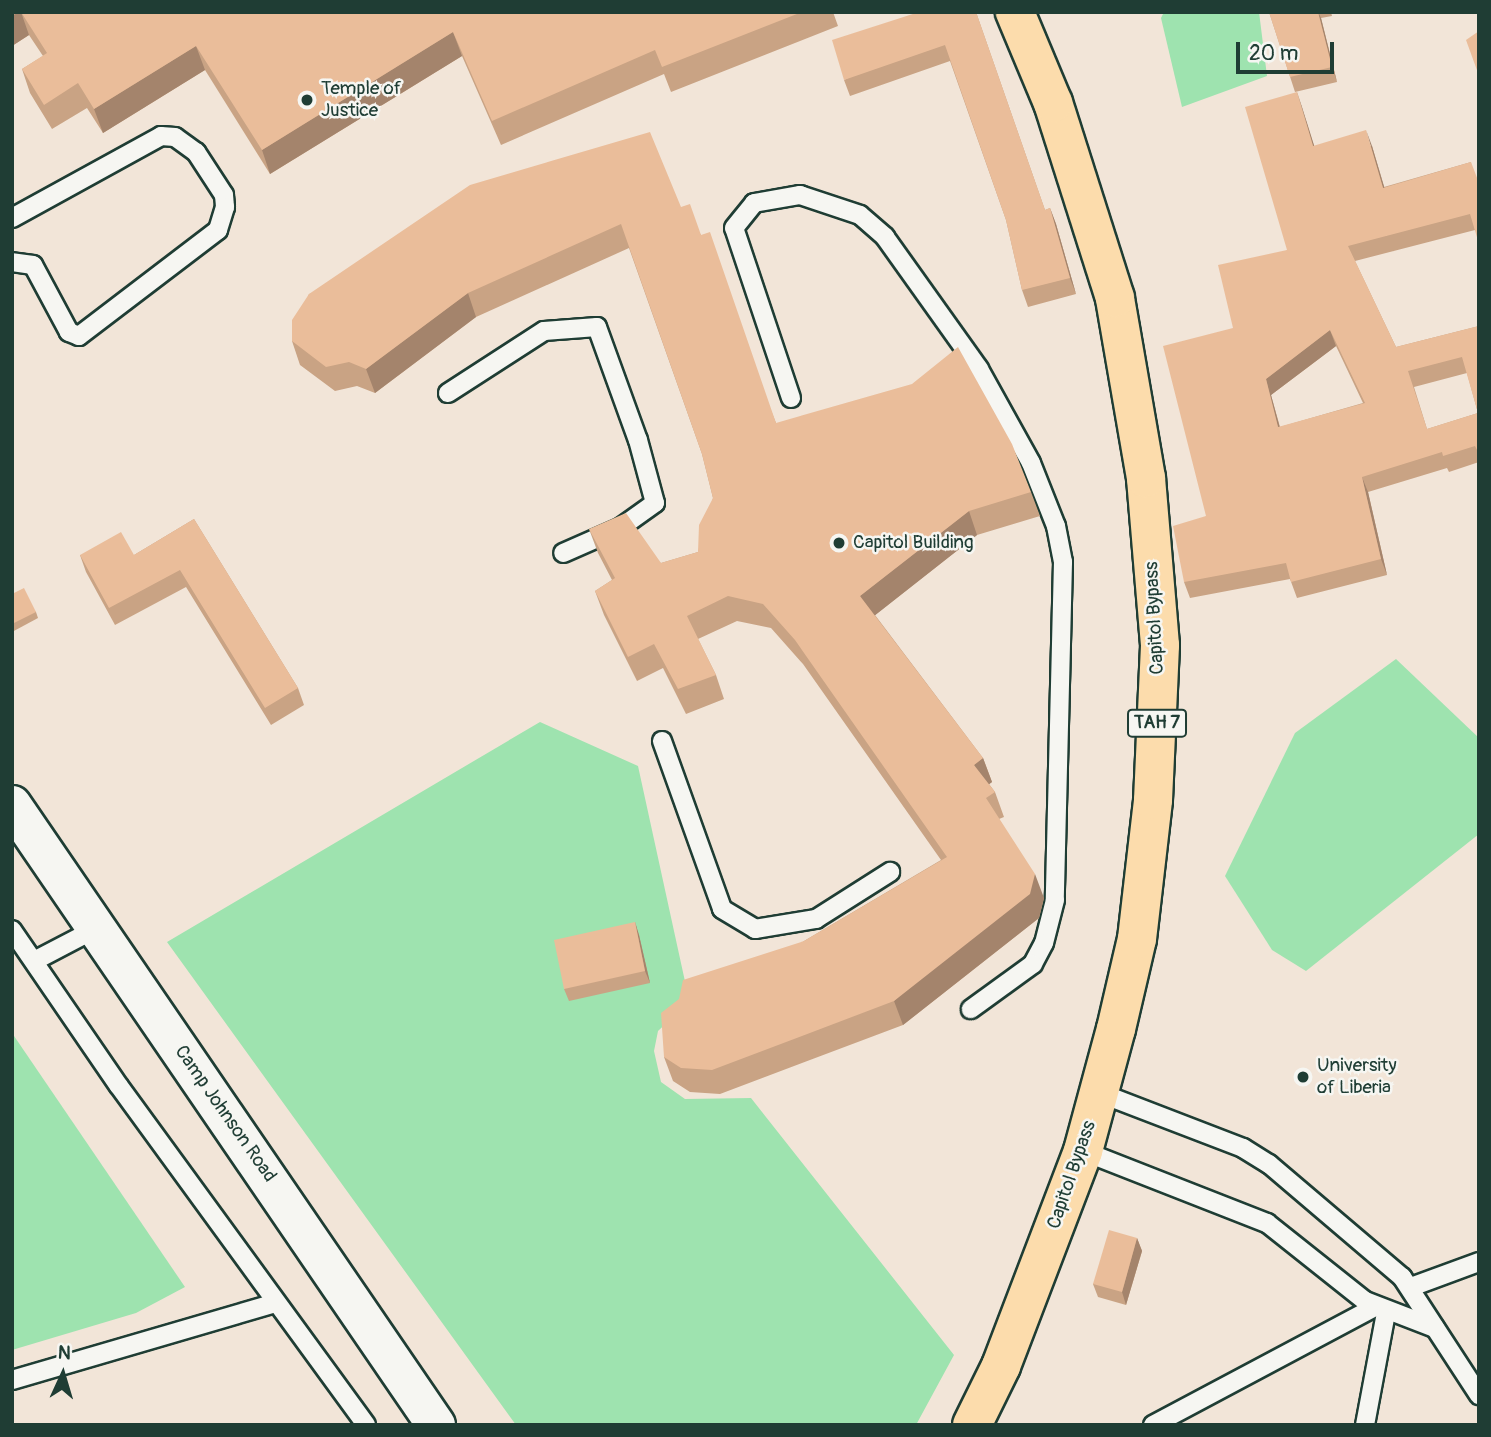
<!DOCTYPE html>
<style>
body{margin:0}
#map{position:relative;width:1491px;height:1437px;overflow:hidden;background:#f2e5d8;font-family:Pangolin,sans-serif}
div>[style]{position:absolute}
.green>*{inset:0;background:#9ee3af}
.roads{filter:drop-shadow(2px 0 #1f3d34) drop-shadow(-2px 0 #1f3d34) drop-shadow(0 2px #1f3d34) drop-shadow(0 -2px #1f3d34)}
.lane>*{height:18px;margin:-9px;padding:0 9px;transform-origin:9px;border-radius:9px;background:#f6f6f2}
.secondary>*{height:38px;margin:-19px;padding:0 19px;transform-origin:19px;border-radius:19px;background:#f6f6f2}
.highway>*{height:38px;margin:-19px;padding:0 19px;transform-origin:19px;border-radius:19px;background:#fcdcac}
.wall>*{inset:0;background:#c9a384}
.shaded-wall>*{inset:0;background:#a4846c}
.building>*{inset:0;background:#eabd9a}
.dots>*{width:19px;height:19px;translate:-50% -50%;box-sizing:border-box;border:4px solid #f6f6f2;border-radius:50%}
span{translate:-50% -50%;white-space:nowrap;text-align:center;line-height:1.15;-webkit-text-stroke:5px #f6f6f2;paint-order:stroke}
.shield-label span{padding:2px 5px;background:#f6f6f2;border:2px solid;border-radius:5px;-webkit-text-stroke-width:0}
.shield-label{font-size:18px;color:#1f3d34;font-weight:700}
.poi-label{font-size:19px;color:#1f3d34}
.left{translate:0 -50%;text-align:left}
.street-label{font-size:19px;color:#1f3d34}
.frame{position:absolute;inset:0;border:14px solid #1f3d34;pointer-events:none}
.north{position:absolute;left:28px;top:1339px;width:70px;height:70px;-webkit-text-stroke:5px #f6f6f2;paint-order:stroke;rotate:4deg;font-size:19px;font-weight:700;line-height:28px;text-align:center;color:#1f3d34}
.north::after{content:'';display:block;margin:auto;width:24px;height:32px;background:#1f3d34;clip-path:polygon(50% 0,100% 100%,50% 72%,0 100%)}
.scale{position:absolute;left:1236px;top:42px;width:98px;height:32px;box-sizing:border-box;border:4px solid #1f3d34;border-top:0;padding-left:9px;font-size:21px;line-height:24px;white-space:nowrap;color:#1f3d34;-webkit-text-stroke:5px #f6f6f2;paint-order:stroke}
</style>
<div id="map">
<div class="green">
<div style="clip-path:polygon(1164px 12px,1259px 12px,1267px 76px,1182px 107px,1161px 18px)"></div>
<div style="clip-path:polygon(1396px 659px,1479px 738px,1479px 834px,1306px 971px,1272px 950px,1225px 876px,1295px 733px)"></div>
<div style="clip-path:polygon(540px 722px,638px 766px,686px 986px,677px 1013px,658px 1031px,654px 1051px,661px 1082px,685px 1099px,751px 1098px,954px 1355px,916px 1425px,516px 1425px,167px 942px)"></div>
<div style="clip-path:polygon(12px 1033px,185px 1287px,136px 1313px,12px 1350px)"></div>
</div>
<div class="roads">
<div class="lane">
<div style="left:12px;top:218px;width:170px;rotate:-28.8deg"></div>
<div style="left:161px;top:136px;width:14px;rotate:4deg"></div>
<div style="left:175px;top:137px;width:26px;rotate:36deg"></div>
<div style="left:196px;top:152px;width:51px;rotate:56.9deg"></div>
<div style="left:224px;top:195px;width:12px;rotate:85deg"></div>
<div style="left:225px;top:207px;width:24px;rotate:107deg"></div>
<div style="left:218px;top:230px;width:175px;rotate:142.7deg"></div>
<div style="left:79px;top:336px;width:11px;rotate:-158deg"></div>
<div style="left:69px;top:332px;width:76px;rotate:-118.2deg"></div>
<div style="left:33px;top:265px;width:21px;rotate:-172deg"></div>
<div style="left:448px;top:393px;width:114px;rotate:-32.9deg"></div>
<div style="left:544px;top:331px;width:53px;rotate:-4.3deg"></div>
<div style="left:597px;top:327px;width:120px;rotate:70.1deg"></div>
<div style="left:638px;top:440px;width:65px;rotate:74.9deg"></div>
<div style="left:655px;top:503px;width:43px;rotate:144.5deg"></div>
<div style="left:620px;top:528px;width:62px;rotate:156.3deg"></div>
<div style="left:791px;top:398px;width:179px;rotate:-108.5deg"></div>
<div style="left:734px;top:228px;width:32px;rotate:-51deg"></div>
<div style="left:754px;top:203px;width:47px;rotate:-9.9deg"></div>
<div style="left:800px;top:195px;width:63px;rotate:18.4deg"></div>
<div style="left:860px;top:215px;width:33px;rotate:41deg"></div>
<div style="left:885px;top:237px;width:162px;rotate:54.5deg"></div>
<div style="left:979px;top:369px;width:107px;rotate:61deg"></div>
<div style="left:1031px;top:463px;width:68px;rotate:68.4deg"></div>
<div style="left:1056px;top:526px;width:37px;rotate:79deg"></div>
<div style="left:1063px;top:562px;width:338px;rotate:91.4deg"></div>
<div style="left:1055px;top:900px;width:44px;rotate:104.3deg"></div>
<div style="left:1044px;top:943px;width:24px;rotate:118deg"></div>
<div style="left:1033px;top:964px;width:77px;rotate:144deg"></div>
<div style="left:662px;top:741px;width:178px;rotate:70.3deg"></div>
<div style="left:722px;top:909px;width:39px;rotate:31deg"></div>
<div style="left:755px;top:929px;width:62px;rotate:-9.3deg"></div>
<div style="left:816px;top:919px;width:88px;rotate:-32.4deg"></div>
<div style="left:12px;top:930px;width:189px;rotate:55.6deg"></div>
<div style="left:119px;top:1086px;width:419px;rotate:53.9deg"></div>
<div style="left:34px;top:961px;width:71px;rotate:-27.6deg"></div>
<div style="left:1100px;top:1093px;width:153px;rotate:21deg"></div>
<div style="left:1243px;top:1148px;width:31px;rotate:32deg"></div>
<div style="left:1269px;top:1164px;width:175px;rotate:40.4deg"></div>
<div style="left:1402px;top:1277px;width:141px;rotate:56.9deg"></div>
<div style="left:1083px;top:1151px;width:198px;rotate:21.4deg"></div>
<div style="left:1267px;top:1223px;width:125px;rotate:38.5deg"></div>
<div style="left:1365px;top:1301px;width:75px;rotate:21.1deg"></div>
<div style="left:1411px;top:1287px;width:72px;rotate:-20.2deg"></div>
<div style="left:12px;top:1380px;width:275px;rotate:-16.3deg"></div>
<div style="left:1153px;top:1425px;width:251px;rotate:-28deg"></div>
<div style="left:1365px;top:1425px;width:114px;rotate:-79.4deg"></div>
</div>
<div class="secondary">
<div style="left:12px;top:805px;width:751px;rotate:55.63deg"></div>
</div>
<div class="highway">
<div style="left:972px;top:1425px;width:66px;rotate:-63.8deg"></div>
<div style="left:1001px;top:1366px;width:230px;rotate:-69.1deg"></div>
<div style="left:1083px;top:1151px;width:126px;rotate:-74.9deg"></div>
<div style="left:1116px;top:1029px;width:92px;rotate:-76.9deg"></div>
<div style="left:1137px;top:939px;width:140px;rotate:-83.4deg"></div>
<div style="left:1153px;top:800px;width:155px;rotate:-87.4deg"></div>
<div style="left:1160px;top:645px;width:168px;rotate:-94.8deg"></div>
<div style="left:1146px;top:478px;width:183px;rotate:-99.8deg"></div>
<div style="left:1115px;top:298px;width:205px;rotate:-107.6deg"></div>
<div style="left:1053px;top:103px;width:99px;rotate:-112.7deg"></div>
</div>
</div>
<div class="wall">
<div style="clip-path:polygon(12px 12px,833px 12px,838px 26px,671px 92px,664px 74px,501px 145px,462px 56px,270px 174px,205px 70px,103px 133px,87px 108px,52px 129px,30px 93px,22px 69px,43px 56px,29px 35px,12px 46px)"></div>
<div style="clip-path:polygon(976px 12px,1045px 210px,1050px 208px,1056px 224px,1076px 294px,1028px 307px,1022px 290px,1006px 220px,950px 61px,850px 96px,844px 80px)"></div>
<div style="clip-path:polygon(1269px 12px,1331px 12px,1332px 16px,1321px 18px,1337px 82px,1295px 92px)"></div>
<div style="clip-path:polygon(evenodd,1297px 92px,1314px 146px,1372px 146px,1384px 187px,1471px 162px,1475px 230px,1355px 261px,1396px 347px,1479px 326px,1479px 462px,1449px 472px,1447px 468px,1368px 492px,1387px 575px,1297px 598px,1290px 579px,1190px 598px,1184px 582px,1206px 516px,1233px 328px,1287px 250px,1297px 92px,1336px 346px,1363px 403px,1280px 427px,1271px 395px,1336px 346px,1297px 92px,1467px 373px,1478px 413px,1427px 429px,1414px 387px,1467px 373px)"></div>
<div style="clip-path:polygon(681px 207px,701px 235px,776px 423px,1031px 492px,1040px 516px,977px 535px,875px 615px,983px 758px,992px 782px,989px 784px,995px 792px,1004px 817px,999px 819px,1044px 898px,1039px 918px,903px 1025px,720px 1094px,690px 1092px,673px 1081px,664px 1057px,804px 941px,941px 860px,803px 664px,771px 628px,737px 621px,698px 639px,716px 675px,724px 699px,686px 714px,663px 668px,637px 681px,604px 615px,595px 591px,612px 580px,598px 553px,589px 529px,661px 563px,698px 552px,713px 498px,702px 454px,629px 248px,476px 317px,375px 393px,357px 386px,335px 391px,300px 365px,292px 341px,309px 294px)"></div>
<div style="clip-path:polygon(194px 519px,298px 688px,304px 705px,271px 725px,186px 587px,115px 625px,86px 572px,80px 555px,134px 555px)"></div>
<div style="clip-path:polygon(12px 594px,36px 612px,38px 618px,12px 632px)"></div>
<div style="clip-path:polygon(635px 922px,639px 935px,650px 983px,569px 1001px,564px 989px)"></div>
<div style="clip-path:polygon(1137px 1238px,1142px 1251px,1126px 1305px,1098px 1297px,1093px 1284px)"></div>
</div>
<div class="shaded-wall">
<div style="clip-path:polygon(19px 12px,21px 12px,29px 35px,12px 46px,12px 16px)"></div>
<div style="clip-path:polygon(1318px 12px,1321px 18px,1337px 82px,1332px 67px)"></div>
<div style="clip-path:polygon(453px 32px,462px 56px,270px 174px,262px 150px)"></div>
<div style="clip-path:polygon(196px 46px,205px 70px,103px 133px,94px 109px)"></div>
<div style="clip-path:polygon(1297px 92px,1302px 107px,1319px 161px,1313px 146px)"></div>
<div style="clip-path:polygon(1366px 130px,1372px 146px,1389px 203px,1383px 188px)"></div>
<div style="clip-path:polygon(1050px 208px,1056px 224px,1076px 294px,1070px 278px)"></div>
<div style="clip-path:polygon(468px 293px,476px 317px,375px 393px,366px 369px)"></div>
<div style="clip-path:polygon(1330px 330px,1336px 346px,1271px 395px,1284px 443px,1278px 427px,1266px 379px)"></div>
<div style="clip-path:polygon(1362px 477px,1368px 492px,1387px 575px,1381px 559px)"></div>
<div style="clip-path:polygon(969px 511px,977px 535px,869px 620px,860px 596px)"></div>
<div style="clip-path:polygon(983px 758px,992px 782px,983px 789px,974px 765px)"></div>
<div style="clip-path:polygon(1035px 874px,1044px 898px,1039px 918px,903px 1025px,894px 1001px)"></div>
<div style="clip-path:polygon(635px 922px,639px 935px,650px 983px,645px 971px)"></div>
<div style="clip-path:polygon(1137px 1238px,1142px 1251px,1126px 1305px,1122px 1292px)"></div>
</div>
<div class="building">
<div style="clip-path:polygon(21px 12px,802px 12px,662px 67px,655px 50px,492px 121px,453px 32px,262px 150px,196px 46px,94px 109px,78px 83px,44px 105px,22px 69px,47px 53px)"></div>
<div style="clip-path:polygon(919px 12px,976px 12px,1045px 210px,1050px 208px,1070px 278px,1022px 290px,1006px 220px,945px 45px,844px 80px,832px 40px)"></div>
<div style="clip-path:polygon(1269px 12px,1318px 12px,1332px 67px,1290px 77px)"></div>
<div style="clip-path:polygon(1479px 31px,1479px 72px,1478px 73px,1466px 40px)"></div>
<div style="clip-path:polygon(evenodd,1297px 92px,1313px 146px,1366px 130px,1383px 188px,1471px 162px,1479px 183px,1479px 244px,1470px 214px,1348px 246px,1396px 347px,1479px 326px,1479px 454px,1475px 446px,1443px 456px,1442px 452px,1362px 477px,1381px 559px,1291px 582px,1286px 563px,1184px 582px,1173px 526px,1206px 516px,1163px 346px,1233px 328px,1218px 265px,1287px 250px,1245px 107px,1297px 92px,1330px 330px,1365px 403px,1278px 427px,1266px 379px,1330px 330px,1297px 92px,1462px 357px,1478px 413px,1427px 429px,1408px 371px,1462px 357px)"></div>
<div style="clip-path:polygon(650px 132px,681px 207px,690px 204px,701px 235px,710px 232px,776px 423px,912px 384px,958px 347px,1012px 444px,1031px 492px,969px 511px,860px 596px,983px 758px,974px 765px,995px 792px,986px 798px,1035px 874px,1030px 894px,894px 1001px,712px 1070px,681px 1068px,664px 1057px,661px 1013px,679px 999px,683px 980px,804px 941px,947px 857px,795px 640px,763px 604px,728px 596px,687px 616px,716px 675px,678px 689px,654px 644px,628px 657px,595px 591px,615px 578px,589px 529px,626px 513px,661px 563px,698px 552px,699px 525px,713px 498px,702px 454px,621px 224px,468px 293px,366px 369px,349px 362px,326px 367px,292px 341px,292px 320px,309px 294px,470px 185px)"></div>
<div style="clip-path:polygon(194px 519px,298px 688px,265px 708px,180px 570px,109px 608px,80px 555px,121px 532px,134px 555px)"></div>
<div style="clip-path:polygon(24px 588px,36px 612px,12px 624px,12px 594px)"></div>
<div style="clip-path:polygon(635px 922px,645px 971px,564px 989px,554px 940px)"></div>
<div style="clip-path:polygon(1109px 1230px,1137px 1238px,1122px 1292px,1093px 1284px)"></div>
</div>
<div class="dots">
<div style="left:307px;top:100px;background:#1f3d34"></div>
<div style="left:839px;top:543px;background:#1f3d34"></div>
<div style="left:1303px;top:1077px;background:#1f3d34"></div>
</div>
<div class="shield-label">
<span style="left:1157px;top:723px">TAH 7</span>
</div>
<div class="poi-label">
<span class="left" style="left:321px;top:100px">Temple of<br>Justice</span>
<span class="left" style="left:853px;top:543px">Capitol Building</span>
<span class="left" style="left:1317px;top:1077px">University<br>of Liberia</span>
</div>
<div class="street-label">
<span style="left:1155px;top:618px;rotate:-93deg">Capitol Bypass</span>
<span style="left:225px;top:1114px;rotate:55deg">Camp Johnson Road</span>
<span style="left:1072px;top:1175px;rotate:-71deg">Capitol Bypass</span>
</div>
<div class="frame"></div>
<div class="north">N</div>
<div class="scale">20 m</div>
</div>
